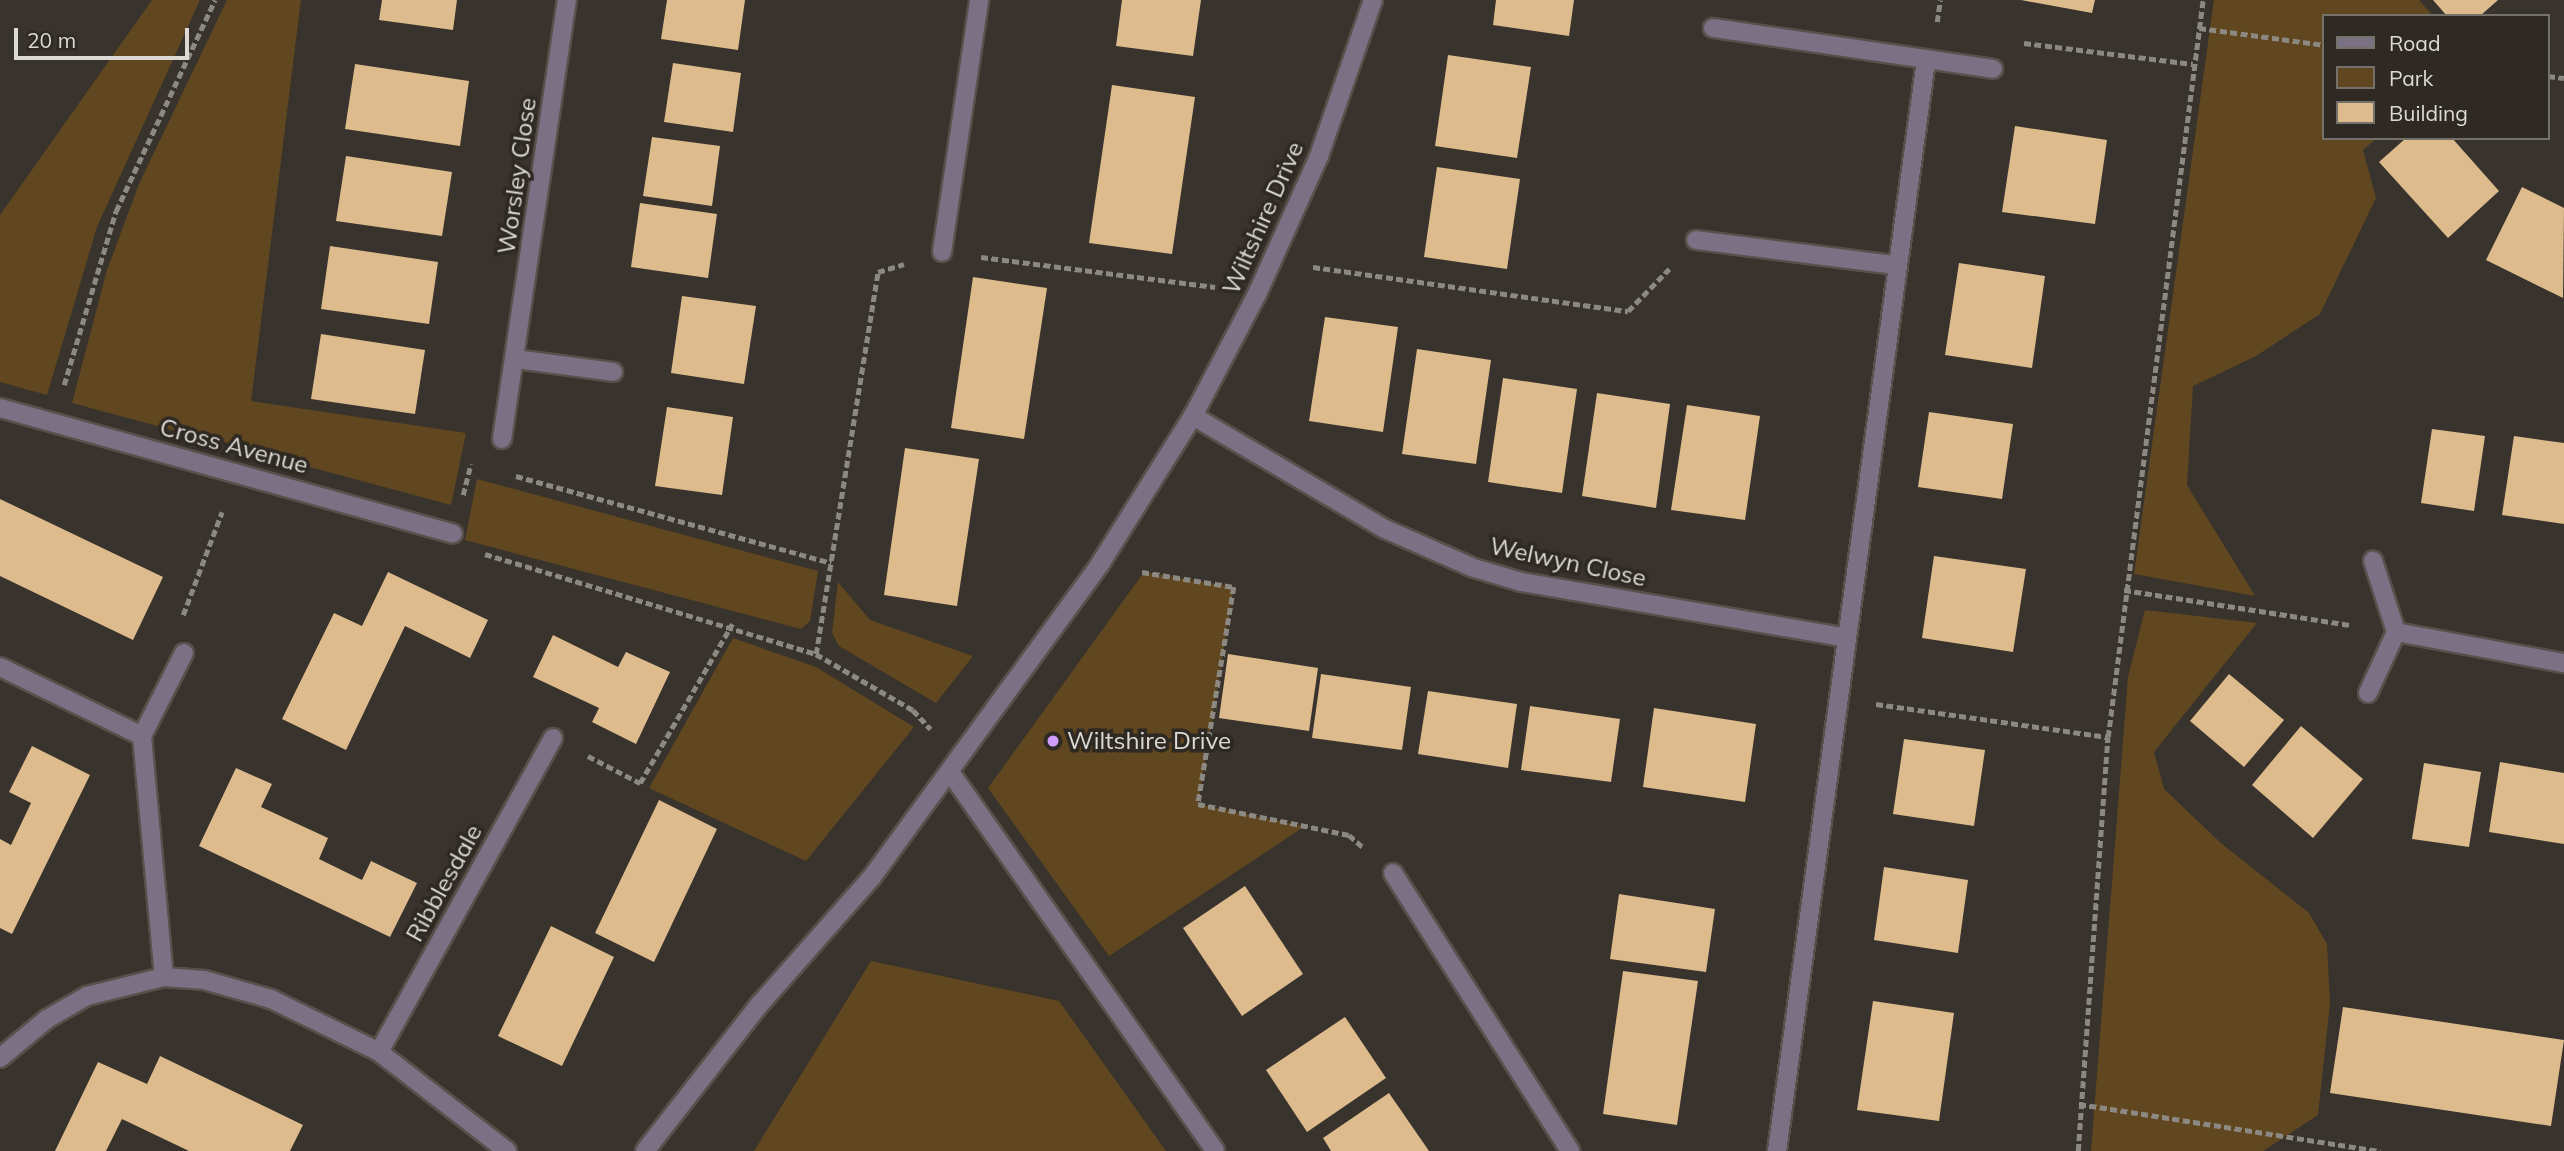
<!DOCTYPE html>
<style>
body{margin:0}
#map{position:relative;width:2564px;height:1151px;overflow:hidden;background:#38332c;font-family:Mulish,sans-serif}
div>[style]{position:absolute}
.green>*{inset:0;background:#61471f}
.building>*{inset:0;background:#ddbb8d}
.path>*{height:4.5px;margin-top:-2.25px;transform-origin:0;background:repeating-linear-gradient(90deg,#8c8882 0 7px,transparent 0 10.5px)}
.roads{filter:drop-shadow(2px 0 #56514b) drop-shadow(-2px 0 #56514b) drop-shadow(0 2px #56514b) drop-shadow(0 -2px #56514b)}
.minor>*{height:18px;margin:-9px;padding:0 9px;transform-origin:9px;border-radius:9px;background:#7b7185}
.dots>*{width:19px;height:19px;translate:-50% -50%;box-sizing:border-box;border:4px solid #2e2922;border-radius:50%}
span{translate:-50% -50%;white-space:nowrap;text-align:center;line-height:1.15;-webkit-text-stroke:7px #2e2922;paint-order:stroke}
.street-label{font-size:24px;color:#dddad6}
.poi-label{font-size:24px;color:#dddad6}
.left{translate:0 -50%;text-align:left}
.legend{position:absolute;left:2322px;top:14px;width:228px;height:126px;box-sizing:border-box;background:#2e2922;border:2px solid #74706a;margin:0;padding:9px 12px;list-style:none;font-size:21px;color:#dddad6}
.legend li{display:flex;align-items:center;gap:14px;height:35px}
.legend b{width:35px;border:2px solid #74706a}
.scale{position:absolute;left:14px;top:28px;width:175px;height:32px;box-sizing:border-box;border:4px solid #dddad6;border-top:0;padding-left:9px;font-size:21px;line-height:24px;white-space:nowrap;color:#dddad6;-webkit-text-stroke:5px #2e2922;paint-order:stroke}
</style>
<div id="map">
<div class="green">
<div style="clip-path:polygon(152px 0,200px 0,97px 227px,47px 395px,0 382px,0 215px)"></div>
<div style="clip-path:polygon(227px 0,301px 0,251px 401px,466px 433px,451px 505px,72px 403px,107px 270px,139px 184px)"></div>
<div style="clip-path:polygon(2214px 0,2419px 0,2433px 16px,2324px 16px,2324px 138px,2377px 138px,2363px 150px,2376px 198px,2320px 314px,2256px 356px,2193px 386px,2187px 485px,2255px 596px,2134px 574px)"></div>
<div style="clip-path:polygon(477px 479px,818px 571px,810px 621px,801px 629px,465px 540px)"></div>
<div style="clip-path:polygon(1144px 572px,1234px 587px,1198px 804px,1305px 826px,1109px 956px,988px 788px)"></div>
<div style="clip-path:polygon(838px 582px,870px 620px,973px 656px,936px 703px,839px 646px,832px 633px)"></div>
<div style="clip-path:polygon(2145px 610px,2257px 623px,2154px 752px,2164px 789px,2222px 844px,2309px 913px,2327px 944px,2330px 1003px,2318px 1115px,2263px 1151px,2091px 1151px,2128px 677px)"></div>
<div style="clip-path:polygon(733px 638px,816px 667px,914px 727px,806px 861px,649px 788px)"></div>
<div style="clip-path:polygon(871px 961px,1059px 1001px,1166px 1151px,754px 1151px)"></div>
</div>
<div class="building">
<div style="clip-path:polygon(382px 0,457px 0,453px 30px,379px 20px)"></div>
<div style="clip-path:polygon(667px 0,745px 0,738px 50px,661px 39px)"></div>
<div style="clip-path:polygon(1122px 0,1201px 0,1193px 56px,1116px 46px)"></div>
<div style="clip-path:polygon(1496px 0,1574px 0,1569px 36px,1493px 25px)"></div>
<div style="clip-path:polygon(2021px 0,2095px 0,2092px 13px)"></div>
<div style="clip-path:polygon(2433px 0,2498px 0,2480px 16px,2447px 16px)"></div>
<div style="clip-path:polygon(1448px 55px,1531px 67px,1517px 158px,1435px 146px)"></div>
<div style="clip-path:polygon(673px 63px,741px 73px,733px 132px,664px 122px)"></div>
<div style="clip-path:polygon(355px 64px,469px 81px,460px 146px,345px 129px)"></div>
<div style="clip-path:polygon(1112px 85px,1195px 97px,1172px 254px,1089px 243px)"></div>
<div style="clip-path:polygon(2015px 126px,2107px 140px,2095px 224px,2002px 212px)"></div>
<div style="clip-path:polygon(652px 137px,720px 146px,712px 206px,643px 196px)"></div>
<div style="clip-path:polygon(2406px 138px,2452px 138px,2499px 191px,2448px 238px,2379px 162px)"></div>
<div style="clip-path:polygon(346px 156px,452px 172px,442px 236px,336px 221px)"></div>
<div style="clip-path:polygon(1437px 167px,1520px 179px,1507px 269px,1424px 257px)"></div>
<div style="clip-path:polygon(2522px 187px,2564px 208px,2563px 298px,2486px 260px)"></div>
<div style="clip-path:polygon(640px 203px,717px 214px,708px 278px,631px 267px)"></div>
<div style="clip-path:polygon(330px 246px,438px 262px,429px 324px,321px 309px)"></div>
<div style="clip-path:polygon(1959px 263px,2045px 276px,2032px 368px,1945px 355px)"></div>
<div style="clip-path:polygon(973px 277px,1047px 288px,1024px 439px,951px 428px)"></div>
<div style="clip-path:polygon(682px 296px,756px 306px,744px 384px,671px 373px)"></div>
<div style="clip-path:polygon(1325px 317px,1398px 327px,1383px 432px,1309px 421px)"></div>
<div style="clip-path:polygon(321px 334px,425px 350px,415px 414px,311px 399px)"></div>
<div style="clip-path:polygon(1417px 349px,1491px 360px,1476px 464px,1402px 454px)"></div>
<div style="clip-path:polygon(1503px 378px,1577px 389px,1562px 493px,1488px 482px)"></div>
<div style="clip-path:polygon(1597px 393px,1670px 404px,1656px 508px,1582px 496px)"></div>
<div style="clip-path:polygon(1687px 405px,1760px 416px,1745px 520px,1671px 510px)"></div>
<div style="clip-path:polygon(667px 407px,733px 417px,722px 495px,655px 486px)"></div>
<div style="clip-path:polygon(1929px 412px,2013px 424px,2002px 499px,1918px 487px)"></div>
<div style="clip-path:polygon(2432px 429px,2485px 436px,2474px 511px,2421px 503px)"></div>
<div style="clip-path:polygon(2514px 436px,2564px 443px,2564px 524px,2502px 515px)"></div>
<div style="clip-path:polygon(905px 448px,979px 459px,957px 606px,884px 595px)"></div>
<div style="clip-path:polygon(0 499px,163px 577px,133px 640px,0 576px)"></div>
<div style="clip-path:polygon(1934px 556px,2026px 569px,2013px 652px,1922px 638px)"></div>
<div style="clip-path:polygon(388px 572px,488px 620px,470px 658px,405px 626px,346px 750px,282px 719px,334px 613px,362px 626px)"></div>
<div style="clip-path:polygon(553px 635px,618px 667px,626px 652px,670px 672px,636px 744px,592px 722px,599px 708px,533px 677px)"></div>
<div style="clip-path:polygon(1228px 654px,1318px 668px,1309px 731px,1219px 718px)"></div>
<div style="clip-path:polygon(1321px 674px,1411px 687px,1402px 750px,1312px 738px)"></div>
<div style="clip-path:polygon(2229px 674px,2284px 720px,2244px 767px,2190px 721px)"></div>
<div style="clip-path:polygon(1428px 691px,1517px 704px,1508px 768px,1418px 754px)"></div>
<div style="clip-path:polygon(1530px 706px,1620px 719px,1611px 782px,1521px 770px)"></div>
<div style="clip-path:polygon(1654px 708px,1756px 724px,1745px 802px,1643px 787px)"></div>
<div style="clip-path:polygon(2301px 726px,2363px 779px,2313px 838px,2252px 785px)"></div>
<div style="clip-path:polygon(1904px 739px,1985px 750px,1974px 826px,1893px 814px)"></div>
<div style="clip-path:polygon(32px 746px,90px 775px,12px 934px,0 928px,0 839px,11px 845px,31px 803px,9px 792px)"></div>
<div style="clip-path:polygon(2500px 762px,2564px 773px,2564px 844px,2489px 832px)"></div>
<div style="clip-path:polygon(2424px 763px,2481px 772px,2469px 847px,2412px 839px)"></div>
<div style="clip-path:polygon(236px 768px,272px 784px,261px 807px,328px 838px,319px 859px,362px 880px,371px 861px,417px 883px,390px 937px,199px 846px)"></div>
<div style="clip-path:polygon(659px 800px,717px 829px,654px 962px,595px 933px)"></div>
<div style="clip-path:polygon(1884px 867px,1968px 880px,1958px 953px,1874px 940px)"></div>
<div style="clip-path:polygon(1245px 886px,1303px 974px,1242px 1016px,1183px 928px)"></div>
<div style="clip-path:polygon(1619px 894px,1715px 909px,1706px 972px,1610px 959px)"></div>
<div style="clip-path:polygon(551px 926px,614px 957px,562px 1066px,498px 1036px)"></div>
<div style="clip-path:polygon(1623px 971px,1698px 981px,1677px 1125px,1603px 1114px)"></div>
<div style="clip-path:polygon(1873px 1001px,1954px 1013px,1939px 1121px,1857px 1110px)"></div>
<div style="clip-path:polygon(2343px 1007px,2564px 1040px,2551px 1126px,2330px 1093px)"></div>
<div style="clip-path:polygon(1345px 1017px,1386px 1078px,1307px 1132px,1266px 1070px)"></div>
<div style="clip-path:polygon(160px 1056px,303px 1125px,290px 1151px,189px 1151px,122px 1119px,106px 1151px,55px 1151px,98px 1062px,147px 1084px)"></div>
<div style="clip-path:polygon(1389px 1093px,1429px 1151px,1331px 1151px,1323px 1138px)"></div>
</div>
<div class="path">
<div style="left:1937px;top:22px;width:22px;rotate:-82deg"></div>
<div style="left:2199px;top:28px;width:126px;rotate:7.7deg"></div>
<div style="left:2024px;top:43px;width:170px;rotate:7.1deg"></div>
<div style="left:2548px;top:76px;width:16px;rotate:7deg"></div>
<div style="left:981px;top:257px;width:236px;rotate:7.3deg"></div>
<div style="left:1313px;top:267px;width:318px;rotate:8deg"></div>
<div style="left:1628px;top:311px;width:59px;rotate:-45.7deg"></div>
<div style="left:64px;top:385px;width:182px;rotate:-73.4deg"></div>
<div style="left:116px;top:211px;width:233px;rotate:-64.9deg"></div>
<div style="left:516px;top:476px;width:327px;rotate:15.4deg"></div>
<div style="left:463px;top:495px;width:32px;rotate:-76deg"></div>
<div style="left:485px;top:554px;width:346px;rotate:16.8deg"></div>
<div style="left:816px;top:654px;width:112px;rotate:30deg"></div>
<div style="left:913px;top:710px;width:26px;rotate:47deg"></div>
<div style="left:1142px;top:572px;width:93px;rotate:9.3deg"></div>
<div style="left:1234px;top:587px;width:220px;rotate:99.4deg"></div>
<div style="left:1198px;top:804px;width:154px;rotate:11.6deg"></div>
<div style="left:1349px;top:835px;width:20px;rotate:41deg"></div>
<div style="left:2124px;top:590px;width:230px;rotate:8.8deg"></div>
<div style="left:183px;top:615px;width:110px;rotate:-69.3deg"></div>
<div style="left:816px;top:654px;width:387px;rotate:-80.8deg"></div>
<div style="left:878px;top:272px;width:27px;rotate:-17deg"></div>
<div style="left:1876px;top:704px;width:234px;rotate:8.1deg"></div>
<div style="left:588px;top:756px;width:59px;rotate:27.4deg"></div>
<div style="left:640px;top:783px;width:184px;rotate:-59.9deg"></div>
<div style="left:2079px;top:1104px;width:305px;rotate:8.9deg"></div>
<div style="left:2078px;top:1151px;width:415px;rotate:-85.9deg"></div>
<div style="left:2108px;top:737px;width:743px;rotate:-82.66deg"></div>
</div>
<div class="roads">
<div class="minor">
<div style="left:1713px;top:28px;width:283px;rotate:8.3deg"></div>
<div style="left:1696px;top:240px;width:200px;rotate:7.2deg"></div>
<div style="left:942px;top:252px;width:255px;rotate:-81.6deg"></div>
<div style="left:516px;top:359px;width:98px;rotate:7.6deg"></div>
<div style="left:0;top:408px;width:470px;rotate:15.5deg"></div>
<div style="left:1193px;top:416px;width:223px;rotate:30.5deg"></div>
<div style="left:1385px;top:529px;width:97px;rotate:23.7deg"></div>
<div style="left:1474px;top:568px;width:49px;rotate:16.6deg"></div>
<div style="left:1521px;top:582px;width:328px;rotate:9.7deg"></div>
<div style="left:502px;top:439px;width:444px;rotate:-81.6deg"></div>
<div style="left:2396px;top:632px;width:171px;rotate:10.5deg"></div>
<div style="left:0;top:667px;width:158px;rotate:25.9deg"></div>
<div style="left:142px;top:736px;width:242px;rotate:84.8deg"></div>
<div style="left:2368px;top:693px;width:67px;rotate:-65.3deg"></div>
<div style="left:2396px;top:632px;width:75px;rotate:-107.9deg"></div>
<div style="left:142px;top:736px;width:93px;rotate:-63.2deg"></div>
<div style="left:950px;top:772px;width:462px;rotate:55deg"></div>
<div style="left:1393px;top:873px;width:330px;rotate:57.5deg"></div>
<div style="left:379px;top:1052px;width:359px;rotate:-61deg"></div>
<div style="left:0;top:1058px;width:61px;rotate:-39.7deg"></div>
<div style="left:47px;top:1019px;width:46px;rotate:-29.9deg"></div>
<div style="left:87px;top:996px;width:79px;rotate:-13.9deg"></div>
<div style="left:164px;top:977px;width:40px;rotate:4.3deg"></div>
<div style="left:204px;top:980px;width:70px;rotate:15.8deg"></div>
<div style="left:271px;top:999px;width:120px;rotate:26.1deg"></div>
<div style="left:379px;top:1052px;width:162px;rotate:37.7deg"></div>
<div style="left:645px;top:1151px;width:187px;rotate:-52deg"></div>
<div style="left:760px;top:1004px;width:169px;rotate:-48.6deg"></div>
<div style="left:872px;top:877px;width:387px;rotate:-53.9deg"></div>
<div style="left:1100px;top:564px;width:175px;rotate:-57.9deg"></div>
<div style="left:1193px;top:416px;width:140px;rotate:-62.3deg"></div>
<div style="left:1258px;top:292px;width:149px;rotate:-65.8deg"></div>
<div style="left:1319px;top:156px;width:165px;rotate:-70.9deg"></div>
<div style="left:1777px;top:1151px;width:1101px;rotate:-82.22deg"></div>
</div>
</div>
<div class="dots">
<div style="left:1053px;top:741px;background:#d09dff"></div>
</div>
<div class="street-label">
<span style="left:517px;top:176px;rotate:-82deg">Worsley Close</span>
<span style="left:1263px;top:218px;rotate:-66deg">Wiltshire Drive</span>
<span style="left:234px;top:446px;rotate:15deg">Cross Avenue</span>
<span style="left:1568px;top:562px;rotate:12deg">Welwyn Close</span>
<span style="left:444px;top:883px;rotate:-61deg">Ribblesdale</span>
</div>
<div class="poi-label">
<span class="left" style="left:1067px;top:741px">Wiltshire Drive</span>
</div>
<ul class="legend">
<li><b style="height:9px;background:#7b7185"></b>Road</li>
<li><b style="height:19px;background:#61471f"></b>Park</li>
<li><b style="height:19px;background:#ddbb8d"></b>Building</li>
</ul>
<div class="scale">20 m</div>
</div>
